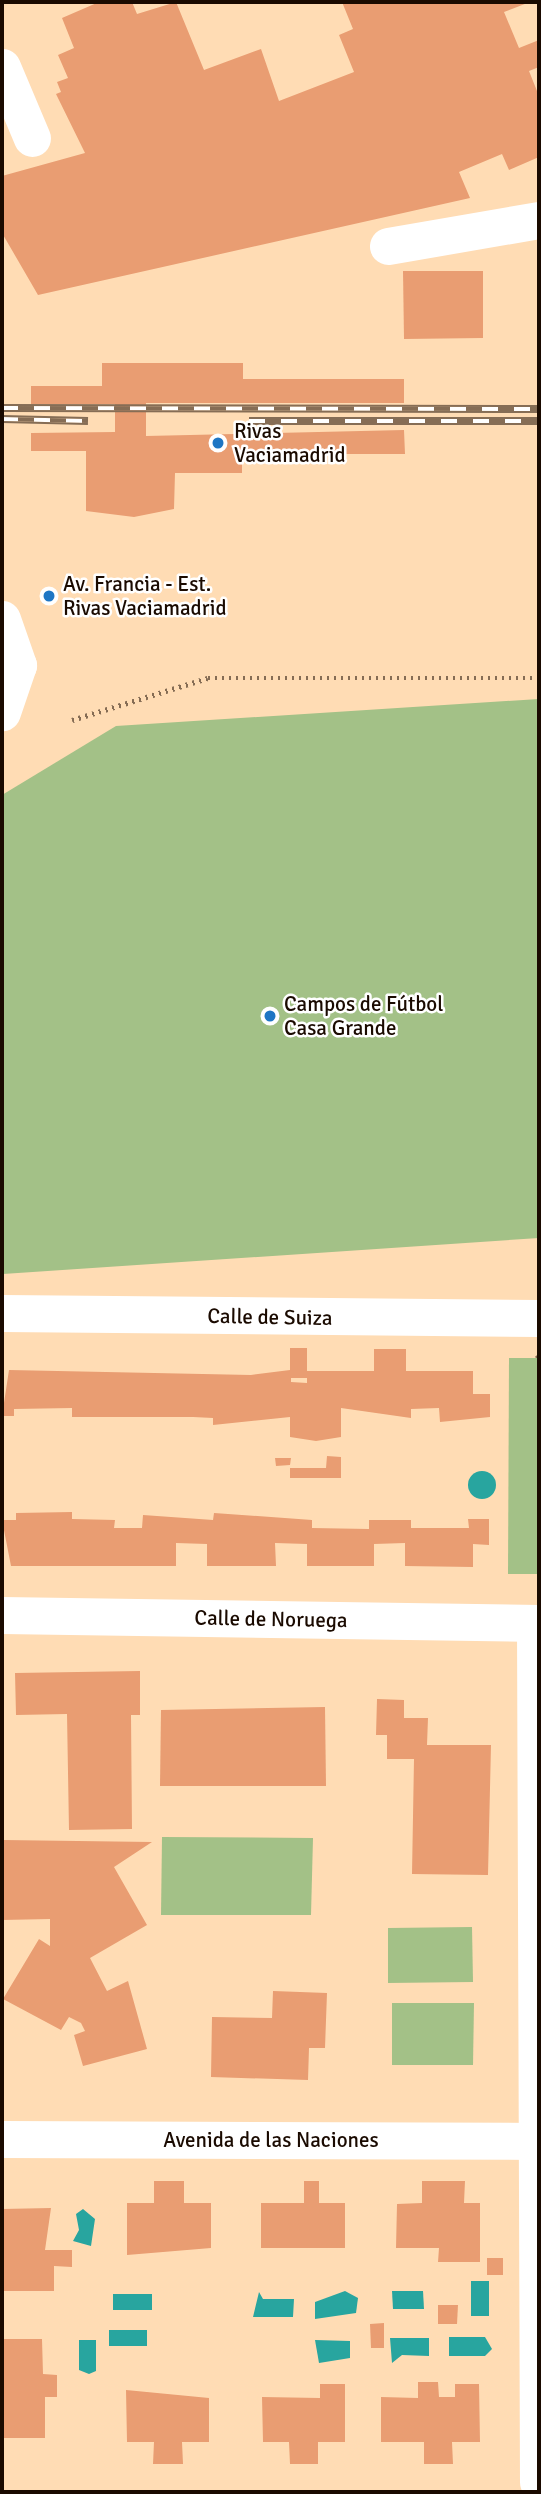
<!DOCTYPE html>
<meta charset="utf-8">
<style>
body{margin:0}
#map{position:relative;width:541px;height:2494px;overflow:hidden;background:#ffdcb4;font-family:Signika,sans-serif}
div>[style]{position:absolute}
.green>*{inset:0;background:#a3c187}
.water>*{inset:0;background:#28a59f}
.round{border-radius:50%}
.building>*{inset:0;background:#e99d72}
.path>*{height:4.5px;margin-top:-2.25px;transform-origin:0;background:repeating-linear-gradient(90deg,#856c54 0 2px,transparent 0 7px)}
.minor>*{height:37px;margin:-18.5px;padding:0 18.5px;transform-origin:18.5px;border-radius:18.5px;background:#fff}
.rail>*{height:8px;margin-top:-4px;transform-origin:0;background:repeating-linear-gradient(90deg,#fff 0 16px,#866d55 0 32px);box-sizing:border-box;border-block:2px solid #866d55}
.dots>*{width:19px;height:19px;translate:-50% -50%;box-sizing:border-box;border:4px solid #fff;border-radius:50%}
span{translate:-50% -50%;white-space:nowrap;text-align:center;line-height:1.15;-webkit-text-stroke:5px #fff;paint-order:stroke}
.poi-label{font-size:21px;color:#1a0a00}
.left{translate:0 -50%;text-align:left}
.street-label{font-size:21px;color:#1a0a00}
.frame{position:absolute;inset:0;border:4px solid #1a0a00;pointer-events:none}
</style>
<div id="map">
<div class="green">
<div style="clip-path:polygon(539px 699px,539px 1238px,3px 1274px,2px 795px,116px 726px)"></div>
<div style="clip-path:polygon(509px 1358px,539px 1358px,539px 1574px,508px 1574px)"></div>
<div style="clip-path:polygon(162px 1837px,313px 1838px,311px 1915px,161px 1915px)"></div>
<div style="clip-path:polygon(472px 1927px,473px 1982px,388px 1983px,388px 1928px)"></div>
<div style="clip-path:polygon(392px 2003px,474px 2003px,473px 2065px,392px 2065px)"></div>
</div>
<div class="water">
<div class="round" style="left:468px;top:1471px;width:28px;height:28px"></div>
<div style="clip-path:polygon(83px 2209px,95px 2219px,91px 2246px,73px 2241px,79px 2230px,76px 2214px)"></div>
<div style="clip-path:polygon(471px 2281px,489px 2281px,489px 2316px,471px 2316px)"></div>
<div style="clip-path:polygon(345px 2291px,358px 2298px,356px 2313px,315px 2319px,315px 2302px)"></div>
<div style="clip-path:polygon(392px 2291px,423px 2291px,424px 2309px,393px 2309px)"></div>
<div style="clip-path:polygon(259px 2292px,263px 2299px,294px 2299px,293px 2317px,253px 2317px)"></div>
<div style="clip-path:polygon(113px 2294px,152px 2294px,152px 2310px,113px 2310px)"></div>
<div style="clip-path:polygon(109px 2330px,147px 2330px,147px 2346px,109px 2346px)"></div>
<div style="clip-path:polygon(449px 2337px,485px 2337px,492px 2349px,485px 2356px,449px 2356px)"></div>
<div style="clip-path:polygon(390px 2338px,429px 2338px,429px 2356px,402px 2355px,392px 2363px)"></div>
<div style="clip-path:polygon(79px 2340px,96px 2340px,96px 2371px,89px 2374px,79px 2370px)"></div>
<div style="clip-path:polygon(315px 2340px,350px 2341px,350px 2358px,319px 2363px)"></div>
</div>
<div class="building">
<div style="clip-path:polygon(99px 2px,132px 2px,137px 14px,176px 2px,204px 70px,261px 49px,279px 101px,354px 72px,339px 35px,353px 29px,342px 2px,530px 2px,504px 12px,519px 48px,539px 40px,539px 67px,529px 71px,539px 96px,539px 157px,509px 170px,502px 154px,459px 172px,470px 198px,38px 295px,2px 233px,2px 176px,85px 153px,56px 94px,61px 92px,57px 82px,68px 78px,58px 55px,74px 48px,62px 18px)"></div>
<div style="clip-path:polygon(403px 271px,483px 271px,483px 338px,404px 339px)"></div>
<div style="clip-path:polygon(102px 363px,243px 363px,243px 379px,404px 379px,404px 403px,146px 403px,146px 436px,404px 430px,405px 454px,242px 454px,242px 473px,175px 473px,174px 509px,134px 517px,86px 511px,86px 451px,31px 451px,31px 433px,115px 432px,115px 404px,31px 404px,31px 386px,102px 386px)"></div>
<div style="clip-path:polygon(evenodd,290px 1348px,307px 1348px,307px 1371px,374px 1371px,374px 1349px,406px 1349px,406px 1371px,473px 1371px,473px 1394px,490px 1394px,490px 1417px,440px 1422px,439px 1408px,411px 1409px,411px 1418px,341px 1408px,341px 1437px,316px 1441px,290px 1437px,290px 1417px,213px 1425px,213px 1418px,193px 1417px,72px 1417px,72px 1408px,14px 1409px,14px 1416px,2px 1416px,9px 1370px,251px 1375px,290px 1370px,290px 1348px,291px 1378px,307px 1378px,307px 1383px,291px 1382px,291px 1378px)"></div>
<div style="clip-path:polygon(327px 1456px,341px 1457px,341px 1478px,290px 1478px,290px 1468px,326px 1468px)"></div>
<div style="clip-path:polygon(275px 1458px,291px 1458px,290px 1465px,276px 1466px)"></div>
<div style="clip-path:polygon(72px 1512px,72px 1519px,115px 1520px,114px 1528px,142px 1528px,143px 1515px,213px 1520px,214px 1513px,312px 1520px,312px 1528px,369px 1529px,369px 1520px,411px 1520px,411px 1528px,469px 1528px,468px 1519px,489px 1519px,489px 1545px,473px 1544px,473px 1567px,405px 1566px,405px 1543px,374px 1544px,374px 1566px,307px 1566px,307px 1544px,275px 1543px,276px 1566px,207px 1566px,207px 1544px,176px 1543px,176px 1566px,11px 1566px,2px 1520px,16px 1520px,16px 1513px)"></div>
<div style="clip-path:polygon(140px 1671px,140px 1715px,131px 1715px,132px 1829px,69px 1830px,67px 1714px,16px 1715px,15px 1673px)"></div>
<div style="clip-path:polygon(377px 1699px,404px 1700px,404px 1718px,428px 1718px,427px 1745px,491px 1745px,488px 1875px,412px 1874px,414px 1759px,387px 1759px,387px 1735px,376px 1735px)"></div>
<div style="clip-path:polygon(325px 1707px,326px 1786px,160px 1786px,161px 1710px)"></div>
<div style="clip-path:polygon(3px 1840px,152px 1842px,114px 1867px,147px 1925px,90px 1958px,107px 1991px,128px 1981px,147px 2049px,83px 2066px,74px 2035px,85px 2031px,81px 2023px,69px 2017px,61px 2030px,3px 1999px,39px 1939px,50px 1946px,50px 1919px,2px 1920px)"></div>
<div style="clip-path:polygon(273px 1991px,327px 1993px,325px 2048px,309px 2048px,308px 2080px,211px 2077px,212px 2017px,272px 2018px)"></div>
<div style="clip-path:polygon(154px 2181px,184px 2181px,184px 2203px,211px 2203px,211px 2248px,127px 2255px,127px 2203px,154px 2203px)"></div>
<div style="clip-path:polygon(304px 2181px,319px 2181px,319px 2203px,345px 2203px,345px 2248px,261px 2248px,261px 2203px,304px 2203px)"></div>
<div style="clip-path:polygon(422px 2181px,465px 2181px,464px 2203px,480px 2203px,480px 2262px,438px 2262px,439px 2248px,396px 2248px,397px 2204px,422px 2203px)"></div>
<div style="clip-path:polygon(51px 2208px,45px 2250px,72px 2250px,72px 2267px,54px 2266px,54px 2291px,2px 2291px,2px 2209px)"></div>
<div style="clip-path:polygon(487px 2258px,503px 2258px,503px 2275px,487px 2275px)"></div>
<div style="clip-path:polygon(438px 2305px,458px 2305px,457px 2324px,438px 2324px)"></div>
<div style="clip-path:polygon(384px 2323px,384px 2348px,371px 2348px,370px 2324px)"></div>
<div style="clip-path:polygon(2px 2339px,42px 2339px,43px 2374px,57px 2375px,57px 2397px,45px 2397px,45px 2438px,2px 2438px)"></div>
<div style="clip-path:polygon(418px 2382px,438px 2382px,439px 2397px,455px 2397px,455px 2384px,479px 2384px,480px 2442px,452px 2442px,453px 2464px,424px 2464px,424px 2442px,381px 2442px,381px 2397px,418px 2398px)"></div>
<div style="clip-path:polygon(320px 2384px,345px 2384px,345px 2442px,318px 2442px,318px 2464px,290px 2464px,289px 2442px,263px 2442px,262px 2397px,320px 2398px)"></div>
<div style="clip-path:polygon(126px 2390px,209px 2398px,209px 2442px,182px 2442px,183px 2464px,153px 2464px,154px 2442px,127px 2442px)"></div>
</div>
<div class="path">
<div style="left:72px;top:720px;width:142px;rotate:-17.2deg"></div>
<div style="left:208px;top:678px;width:331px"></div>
<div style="left:538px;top:1355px;width:6px;rotate:81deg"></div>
</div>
<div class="minor">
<div style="left:2px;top:67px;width:77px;rotate:67.1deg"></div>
<div style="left:388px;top:246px;width:153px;rotate:-9.8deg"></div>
<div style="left:2px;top:619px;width:49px;rotate:70.8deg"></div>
<div style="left:18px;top:665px;width:50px;rotate:108.8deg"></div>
<div style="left:2px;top:1313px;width:537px;rotate:0.53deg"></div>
<div style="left:2px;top:1615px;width:537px;rotate:0.85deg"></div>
<div style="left:535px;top:1624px;width:858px;rotate:89.8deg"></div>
<div style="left:2px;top:2139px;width:537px;rotate:0.21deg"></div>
</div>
<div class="rail">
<div style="left:2px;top:408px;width:537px;rotate:0.11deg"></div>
<div style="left:2px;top:419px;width:86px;rotate:1.3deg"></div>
<div style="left:249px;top:421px;width:290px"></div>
</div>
<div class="dots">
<div style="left:218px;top:443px;background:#1e76c4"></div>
<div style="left:49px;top:596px;background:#1e76c4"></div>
<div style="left:270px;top:1016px;background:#1e76c4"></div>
</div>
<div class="poi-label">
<span class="left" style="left:234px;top:443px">Rivas<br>Vaciamadrid</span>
<span class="left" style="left:63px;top:596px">Av. Francia - Est.<br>Rivas Vaciamadrid</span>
<span class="left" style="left:284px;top:1016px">Campos de Fútbol<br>Casa Grande</span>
</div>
<div class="street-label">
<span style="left:270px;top:1317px;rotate:1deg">Calle de Suiza</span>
<span style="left:271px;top:1619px;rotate:1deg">Calle de Noruega</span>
<span style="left:271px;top:2140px">Avenida de las Naciones</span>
</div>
<div class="frame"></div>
</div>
